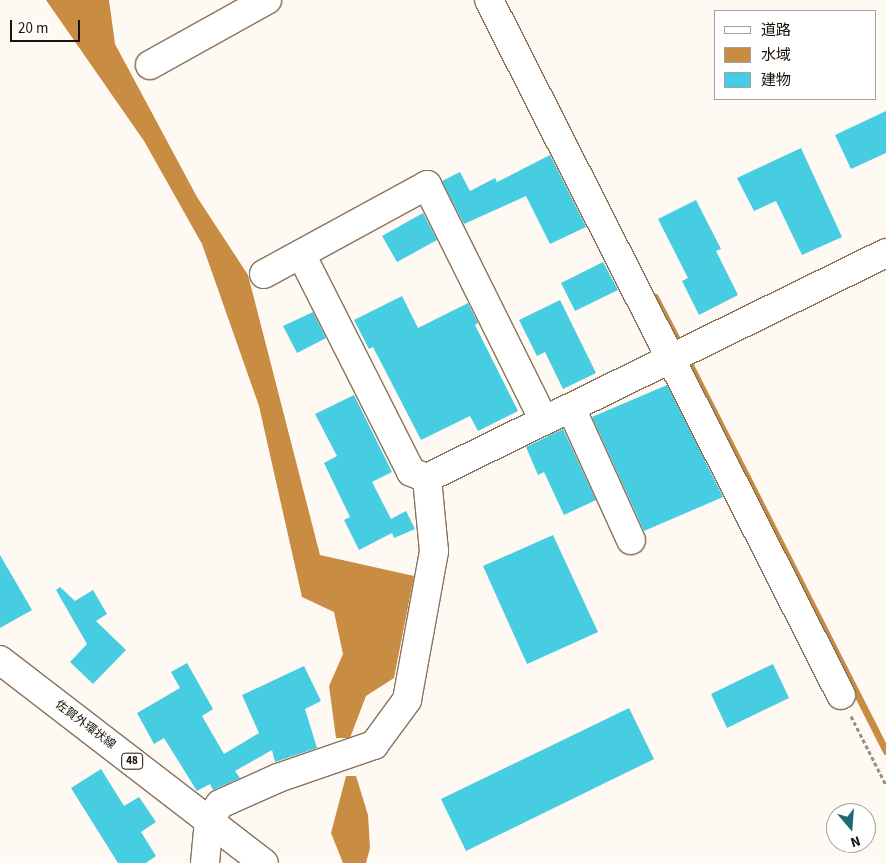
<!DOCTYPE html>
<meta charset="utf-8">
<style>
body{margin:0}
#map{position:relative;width:886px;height:863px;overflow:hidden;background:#fff9f4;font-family:"Source Sans 3","Noto Sans JP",sans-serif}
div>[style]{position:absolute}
.water>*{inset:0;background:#c98c43}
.stream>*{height:7px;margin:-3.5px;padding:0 3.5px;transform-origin:3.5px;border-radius:3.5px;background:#c98c43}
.building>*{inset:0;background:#47cde1}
.path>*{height:3px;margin-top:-1.5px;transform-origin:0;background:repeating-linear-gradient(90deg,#968f88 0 4px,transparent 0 6.5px)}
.roads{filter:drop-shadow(1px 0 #8a725a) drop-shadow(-1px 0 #8a725a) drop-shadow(0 1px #8a725a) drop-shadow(0 -1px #8a725a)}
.minor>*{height:28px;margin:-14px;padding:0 14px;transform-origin:14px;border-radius:14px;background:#fff}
.primary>*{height:28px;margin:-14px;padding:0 14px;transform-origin:14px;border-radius:14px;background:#fff}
span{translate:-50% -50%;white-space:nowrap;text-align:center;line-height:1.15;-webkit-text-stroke:4.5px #fff;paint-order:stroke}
.shield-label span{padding:1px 4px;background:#fff;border:1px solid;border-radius:4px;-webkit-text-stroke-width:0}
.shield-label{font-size:11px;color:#1b1208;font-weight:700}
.street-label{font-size:12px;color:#1b1208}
.legend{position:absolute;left:714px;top:10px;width:162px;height:90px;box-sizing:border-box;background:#fff;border:1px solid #a4a09c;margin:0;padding:6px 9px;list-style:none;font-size:15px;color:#1b1208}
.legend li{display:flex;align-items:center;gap:10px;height:25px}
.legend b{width:25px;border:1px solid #a4a09c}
.north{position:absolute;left:826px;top:803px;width:50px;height:50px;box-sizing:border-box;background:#fff;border:1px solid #a4a09c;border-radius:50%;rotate:162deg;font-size:14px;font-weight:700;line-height:20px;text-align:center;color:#1b1208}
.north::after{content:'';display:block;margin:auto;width:18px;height:22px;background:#1f6974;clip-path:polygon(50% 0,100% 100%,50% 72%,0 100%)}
.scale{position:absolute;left:10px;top:20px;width:70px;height:22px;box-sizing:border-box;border:2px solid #1b1208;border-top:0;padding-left:6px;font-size:15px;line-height:18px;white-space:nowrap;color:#1b1208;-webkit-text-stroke:4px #fff;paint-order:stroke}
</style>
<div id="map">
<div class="water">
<div style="clip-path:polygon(46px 0,109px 0,115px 44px,197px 197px,248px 275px,320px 555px,414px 576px,394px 678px,366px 696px,350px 738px,336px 738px,329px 686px,343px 654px,334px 612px,302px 597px,259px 406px,202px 244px,144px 141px)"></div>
<div style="clip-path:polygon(346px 776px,356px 776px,368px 815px,370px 848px,366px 863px,343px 863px,331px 833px)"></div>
</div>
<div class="stream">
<div style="left:655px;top:297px;width:56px;rotate:62.5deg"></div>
<div style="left:686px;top:357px;width:442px;rotate:63.1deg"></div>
</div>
<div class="building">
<div style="clip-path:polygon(886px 111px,886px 153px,851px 169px,835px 135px)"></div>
<div style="clip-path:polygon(801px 148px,842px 237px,802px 255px,776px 201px,754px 211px,737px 178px)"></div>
<div style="clip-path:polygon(550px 155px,586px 227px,550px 244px,526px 196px,464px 224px,442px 181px,460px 172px,470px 191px,495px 178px,497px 182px)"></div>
<div style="clip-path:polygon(696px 200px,721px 249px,716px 251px,738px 295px,699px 315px,682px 281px,688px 278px,658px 219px)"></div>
<div style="clip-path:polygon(423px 213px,437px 240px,397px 262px,382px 236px)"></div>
<div style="clip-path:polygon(603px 262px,618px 290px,575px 311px,561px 283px)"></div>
<div style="clip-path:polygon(402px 296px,418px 328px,468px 303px,478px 323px,475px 325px,518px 411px,478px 431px,470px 416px,421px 440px,373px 347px,369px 349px,354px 320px)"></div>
<div style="clip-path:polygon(560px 300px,596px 373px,563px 389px,545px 352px,537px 356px,519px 320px)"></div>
<div style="clip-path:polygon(313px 312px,326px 338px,297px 353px,283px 326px)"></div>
<div style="clip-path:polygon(667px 385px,723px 497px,644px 531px,592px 417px)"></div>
<div style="clip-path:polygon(354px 395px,392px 472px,372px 482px,391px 519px,406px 511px,415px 529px,394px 538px,392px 533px,359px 550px,344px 520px,350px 517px,324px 463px,337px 456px,315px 414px)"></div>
<div style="clip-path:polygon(563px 429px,596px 500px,564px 515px,544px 472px,538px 475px,526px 447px)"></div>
<div style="clip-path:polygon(553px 535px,598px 632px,527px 664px,483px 566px)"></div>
<div style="clip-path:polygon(0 555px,32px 610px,0 628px)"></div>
<div style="clip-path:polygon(60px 587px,75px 601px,93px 590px,107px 614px,96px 621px,126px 650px,93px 684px,70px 662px,87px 644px,56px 590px)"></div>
<div style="clip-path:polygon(187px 663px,213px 709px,202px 716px,224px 754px,259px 733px,242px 695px,304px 666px,321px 701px,305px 709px,317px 748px,275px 762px,272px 750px,235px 771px,240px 778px,213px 790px,210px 784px,197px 791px,164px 738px,154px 744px,137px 713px,180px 688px,171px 672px)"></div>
<div style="clip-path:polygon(773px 664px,789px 698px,727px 728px,711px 694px)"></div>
<div style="clip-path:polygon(629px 708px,654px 759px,466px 851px,441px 799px)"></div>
<div style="clip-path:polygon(101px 769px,124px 806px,139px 797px,156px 822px,141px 832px,156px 856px,146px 863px,118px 863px,71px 788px)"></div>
</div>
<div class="path">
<div style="left:851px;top:716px;width:77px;rotate:63.1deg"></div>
</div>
<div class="roads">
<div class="minor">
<div style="left:489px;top:0;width:779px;rotate:63.14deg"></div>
<div style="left:150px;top:65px;width:134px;rotate:-29.1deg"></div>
<div style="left:301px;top:254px;width:244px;rotate:63.2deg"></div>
<div style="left:411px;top:472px;width:17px;rotate:21deg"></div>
<div style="left:264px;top:274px;width:186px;rotate:-28.6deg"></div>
<div style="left:427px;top:185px;width:263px;rotate:63.6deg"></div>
<div style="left:571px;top:408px;width:145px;rotate:65.6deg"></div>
<div style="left:205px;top:863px;width:43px;rotate:-84.7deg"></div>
<div style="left:209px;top:820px;width:19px;rotate:-55deg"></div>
<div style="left:220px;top:804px;width:64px;rotate:-24.1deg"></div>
<div style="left:278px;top:778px;width:102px;rotate:-19deg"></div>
<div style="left:374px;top:745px;width:56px;rotate:-53.7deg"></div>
<div style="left:407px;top:700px;width:151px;rotate:-79.7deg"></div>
<div style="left:434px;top:551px;width:73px;rotate:-95.5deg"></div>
<div style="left:427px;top:478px;width:511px;rotate:-26.11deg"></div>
</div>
<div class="primary">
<div style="left:0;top:660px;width:333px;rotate:37.6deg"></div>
</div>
</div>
<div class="shield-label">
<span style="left:132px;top:761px">48</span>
</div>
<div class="street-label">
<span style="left:85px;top:725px;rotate:37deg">佐賀外環状線</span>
</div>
<ul class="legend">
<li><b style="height:6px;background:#fff"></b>道路</li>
<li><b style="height:14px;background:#c98c43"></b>水域</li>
<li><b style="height:14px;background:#47cde1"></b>建物</li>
</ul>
<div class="north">N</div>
<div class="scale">20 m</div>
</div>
